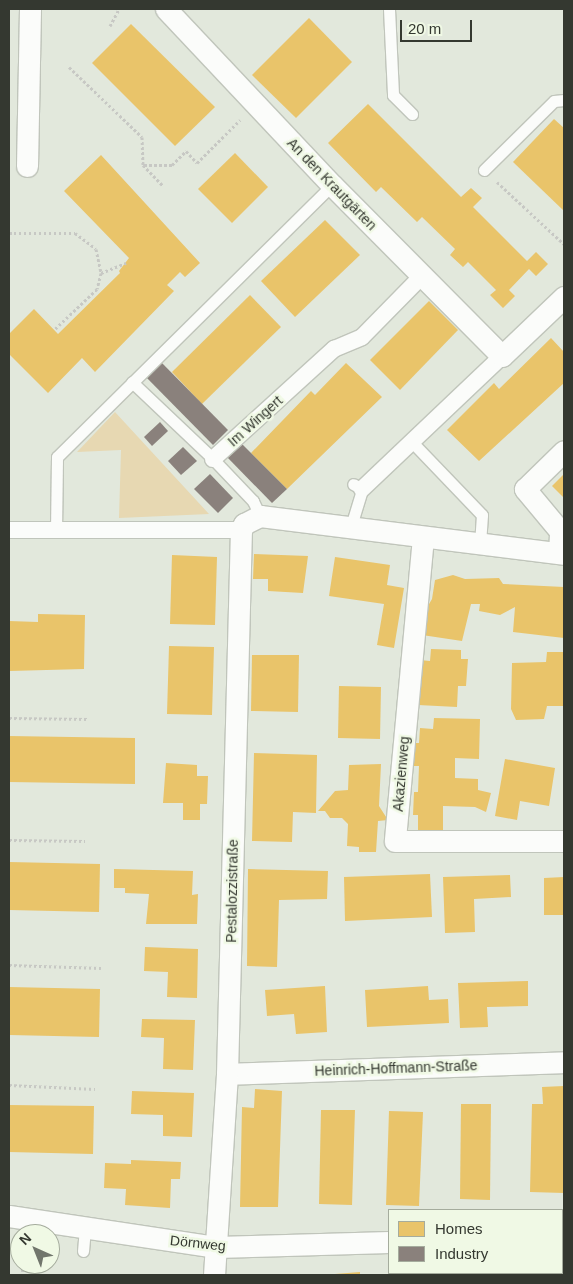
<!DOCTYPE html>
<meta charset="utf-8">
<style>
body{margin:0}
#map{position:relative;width:573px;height:1284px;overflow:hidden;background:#e2e8dc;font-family:Helvetica,sans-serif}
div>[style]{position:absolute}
.green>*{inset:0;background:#e7d8b2}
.homes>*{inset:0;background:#e9c46a}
.industry>*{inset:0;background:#8a817c}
.path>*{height:3px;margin-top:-1.5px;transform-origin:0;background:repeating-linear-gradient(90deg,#c7c8c4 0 2.5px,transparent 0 5px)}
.roads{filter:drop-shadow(1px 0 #c0c5bb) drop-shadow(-1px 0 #c0c5bb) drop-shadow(0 1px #c0c5bb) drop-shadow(0 -1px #c0c5bb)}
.service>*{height:11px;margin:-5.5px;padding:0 5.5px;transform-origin:5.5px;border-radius:5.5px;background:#fbfcfa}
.pedestrian>*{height:16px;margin:-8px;padding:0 8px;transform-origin:8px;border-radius:8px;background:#fbfcfa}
.minor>*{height:21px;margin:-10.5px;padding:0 10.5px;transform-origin:10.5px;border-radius:10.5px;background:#fbfcfa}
span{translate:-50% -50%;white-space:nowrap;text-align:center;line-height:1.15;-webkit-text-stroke:5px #f0f9e5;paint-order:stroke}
.street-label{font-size:14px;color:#343830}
.frame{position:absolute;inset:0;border:10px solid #343830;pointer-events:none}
.legend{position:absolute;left:388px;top:1209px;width:175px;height:65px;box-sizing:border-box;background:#f0f9e5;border:1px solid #a5ac9d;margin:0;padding:6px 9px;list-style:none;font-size:15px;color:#343830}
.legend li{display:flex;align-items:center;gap:10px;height:25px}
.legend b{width:25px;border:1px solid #a5ac9d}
.north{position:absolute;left:10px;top:1224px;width:50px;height:50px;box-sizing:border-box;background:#f0f9e5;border:1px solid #a5ac9d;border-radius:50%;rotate:316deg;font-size:14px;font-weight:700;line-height:20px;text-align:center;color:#343830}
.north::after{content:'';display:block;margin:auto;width:18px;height:22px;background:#71766c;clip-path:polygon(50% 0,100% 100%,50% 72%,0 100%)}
.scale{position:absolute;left:400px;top:20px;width:72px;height:22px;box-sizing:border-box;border:2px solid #343830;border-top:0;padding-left:6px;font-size:15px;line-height:18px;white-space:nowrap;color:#343830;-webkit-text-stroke:4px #f0f9e5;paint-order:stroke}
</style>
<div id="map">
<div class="green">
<div style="clip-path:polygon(115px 412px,209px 514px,119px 518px,121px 450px,77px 452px)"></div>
</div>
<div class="homes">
<div style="clip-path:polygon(309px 18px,352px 62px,296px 118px,252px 75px)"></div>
<div style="clip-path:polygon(131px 24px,215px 107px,175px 146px,92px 63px)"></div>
<div style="clip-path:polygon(368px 104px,461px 197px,471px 188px,482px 198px,473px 207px,527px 261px,536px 252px,548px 264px,536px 276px,529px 269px,509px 290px,515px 296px,503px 308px,490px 295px,496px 290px,468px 262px,463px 267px,450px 255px,455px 249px,422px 217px,417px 222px,381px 187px,376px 192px,328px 143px)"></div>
<div style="clip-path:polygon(554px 119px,564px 128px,564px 211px,513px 162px)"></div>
<div style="clip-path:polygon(235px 153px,268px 187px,232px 223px,198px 189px)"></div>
<div style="clip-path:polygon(101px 155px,200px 263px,185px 277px,180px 272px,167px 285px,174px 291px,95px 372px,82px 358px,48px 393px,9px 354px,9px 334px,34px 309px,58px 334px,120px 273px,119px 271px,129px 258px,64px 191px)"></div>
<div style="clip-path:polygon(325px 220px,360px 255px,295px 317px,261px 281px)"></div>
<div style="clip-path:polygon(250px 295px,281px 327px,202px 404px,172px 372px)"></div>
<div style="clip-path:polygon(429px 301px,458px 330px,400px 390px,370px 360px)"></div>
<div style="clip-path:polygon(551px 338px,564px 352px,564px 383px,479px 461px,447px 430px,494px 383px,499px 389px)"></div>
<div style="clip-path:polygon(346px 363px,382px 397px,287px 489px,251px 453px,311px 391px,315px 395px)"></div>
<div style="clip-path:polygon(564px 474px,564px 498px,552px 486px)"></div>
<div style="clip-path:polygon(254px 554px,308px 556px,303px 593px,268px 591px,268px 579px,253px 579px)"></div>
<div style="clip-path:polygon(172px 555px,217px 557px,215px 625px,170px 624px)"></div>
<div style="clip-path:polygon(335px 557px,390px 565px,387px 585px,404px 588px,394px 648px,377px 645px,384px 604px,329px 596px)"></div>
<div style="clip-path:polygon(453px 575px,465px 579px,499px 578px,503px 584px,564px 587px,564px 638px,513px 632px,515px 607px,500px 615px,479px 611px,480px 604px,471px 604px,462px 641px,422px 635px,422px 616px,432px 599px,435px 580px)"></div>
<div style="clip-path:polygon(38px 614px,85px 615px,84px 669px,9px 671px,9px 621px,38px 622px)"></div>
<div style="clip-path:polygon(169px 646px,214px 647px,212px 715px,167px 714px)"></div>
<div style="clip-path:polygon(431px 649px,461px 650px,461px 659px,468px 659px,466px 686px,458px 686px,457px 707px,418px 705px,420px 660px,430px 661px)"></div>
<div style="clip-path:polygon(547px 652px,564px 652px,564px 706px,547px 706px,544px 719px,516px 720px,511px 709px,512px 663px,546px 662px)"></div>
<div style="clip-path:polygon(252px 655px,299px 655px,298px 712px,251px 711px)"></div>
<div style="clip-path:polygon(339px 686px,381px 687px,380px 739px,338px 738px)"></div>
<div style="clip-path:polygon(434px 718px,480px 719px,479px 759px,455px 758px,455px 778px,478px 779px,478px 790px,491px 793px,486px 812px,475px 807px,443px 806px,443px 831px,418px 831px,418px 815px,413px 815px,414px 792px,418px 792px,419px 766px,413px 766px,414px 743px,419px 743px,420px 728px,433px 729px)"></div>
<div style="clip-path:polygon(9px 736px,135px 738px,135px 784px,9px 782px)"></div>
<div style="clip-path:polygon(254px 753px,317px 755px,316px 813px,293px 812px,292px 842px,252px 841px)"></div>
<div style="clip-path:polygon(505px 759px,555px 768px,549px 806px,520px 801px,517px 820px,495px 816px)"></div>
<div style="clip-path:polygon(166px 763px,197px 765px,197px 776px,208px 776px,207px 804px,200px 804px,200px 820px,183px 820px,183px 803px,163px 803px)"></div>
<div style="clip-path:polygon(381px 764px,379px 806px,388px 820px,378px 821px,376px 852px,359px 852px,359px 847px,347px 846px,348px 824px,342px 818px,330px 818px,325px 811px,318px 811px,335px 791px,348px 790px,349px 765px)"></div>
<div style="clip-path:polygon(9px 862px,100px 864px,99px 912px,9px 910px)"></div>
<div style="clip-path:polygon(114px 869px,193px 871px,192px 895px,198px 894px,197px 924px,146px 924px,149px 894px,125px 893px,125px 888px,114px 888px)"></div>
<div style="clip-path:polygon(248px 869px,328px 871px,327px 899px,279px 900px,277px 967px,247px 966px)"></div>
<div style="clip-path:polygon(430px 874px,432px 917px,345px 921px,344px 877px)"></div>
<div style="clip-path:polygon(510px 875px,511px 897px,474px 899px,475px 932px,445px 933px,443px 877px)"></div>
<div style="clip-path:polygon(564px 877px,564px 915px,544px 915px,544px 878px)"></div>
<div style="clip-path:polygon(145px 947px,198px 949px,197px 998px,167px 997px,168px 972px,144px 971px)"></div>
<div style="clip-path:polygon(528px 981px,528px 1006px,487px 1007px,488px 1027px,460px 1028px,458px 983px)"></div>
<div style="clip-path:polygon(325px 986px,327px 1032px,296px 1034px,294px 1014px,267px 1016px,265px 990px)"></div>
<div style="clip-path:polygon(428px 986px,429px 1000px,448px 999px,449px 1023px,367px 1027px,365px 990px)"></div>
<div style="clip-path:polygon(9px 987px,100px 989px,99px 1037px,9px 1035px)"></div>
<div style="clip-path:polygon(142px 1019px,195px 1020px,193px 1070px,163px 1069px,164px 1038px,141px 1037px)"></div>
<div style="clip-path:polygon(564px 1086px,564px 1193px,530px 1192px,532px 1104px,543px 1104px,542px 1087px)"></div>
<div style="clip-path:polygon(255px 1089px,282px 1091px,278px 1207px,240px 1207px,242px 1107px,254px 1108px)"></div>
<div style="clip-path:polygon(132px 1091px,194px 1093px,192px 1137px,163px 1136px,163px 1115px,131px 1114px)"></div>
<div style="clip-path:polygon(461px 1104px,491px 1104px,490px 1200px,460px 1199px)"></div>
<div style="clip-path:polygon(9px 1105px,94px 1106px,93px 1154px,9px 1152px)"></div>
<div style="clip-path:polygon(321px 1110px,355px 1110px,352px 1205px,319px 1204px)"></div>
<div style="clip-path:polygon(389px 1111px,423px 1112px,419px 1206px,386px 1205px)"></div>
<div style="clip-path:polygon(131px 1160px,181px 1162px,180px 1179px,171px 1179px,170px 1208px,125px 1205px,126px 1189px,104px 1188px,105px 1163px,131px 1164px)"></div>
<div style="clip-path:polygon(360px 1272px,360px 1275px,336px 1275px,335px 1274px)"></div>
<div style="clip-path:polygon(511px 1273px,550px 1274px,550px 1275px,511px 1275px)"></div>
</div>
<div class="industry">
<div style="clip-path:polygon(159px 360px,228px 430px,213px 445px,144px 375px)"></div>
<div style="clip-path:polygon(160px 422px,168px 431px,152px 446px,144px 437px)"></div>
<div style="clip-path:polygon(241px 443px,287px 489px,272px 503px,227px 457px)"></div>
<div style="clip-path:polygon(183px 447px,197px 461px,181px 475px,168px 461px)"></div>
<div style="clip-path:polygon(210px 474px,233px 498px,218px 513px,194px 489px)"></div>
</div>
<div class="path">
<div style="left:110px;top:26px;width:19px;rotate:-62deg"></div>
<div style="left:69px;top:67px;width:101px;rotate:43.8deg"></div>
<div style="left:142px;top:137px;width:28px;rotate:88deg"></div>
<div style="left:143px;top:165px;width:29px;rotate:46deg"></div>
<div style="left:144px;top:165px;width:28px"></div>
<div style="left:172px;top:165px;width:20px;rotate:-45deg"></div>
<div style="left:186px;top:151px;width:16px;rotate:47deg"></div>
<div style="left:197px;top:163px;width:61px;rotate:-45deg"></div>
<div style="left:497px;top:182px;width:91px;rotate:42.8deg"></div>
<div style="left:9px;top:233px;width:66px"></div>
<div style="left:75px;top:233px;width:26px;rotate:37deg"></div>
<div style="left:96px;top:249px;width:25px;rotate:78deg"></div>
<div style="left:101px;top:273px;width:16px;rotate:104deg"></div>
<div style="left:97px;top:289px;width:59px;rotate:136.4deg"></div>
<div style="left:101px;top:273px;width:27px;rotate:-22deg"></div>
<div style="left:9px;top:718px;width:80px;rotate:0.7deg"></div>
<div style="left:9px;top:840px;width:76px;rotate:0.8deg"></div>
<div style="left:9px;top:965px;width:92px;rotate:1.9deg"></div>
<div style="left:9px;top:1085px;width:86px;rotate:2.7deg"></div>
<div style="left:22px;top:1264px;width:11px;rotate:85deg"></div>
</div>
<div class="roads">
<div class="service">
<div style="left:389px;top:9px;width:86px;rotate:87.3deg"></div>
<div style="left:393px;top:95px;width:27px;rotate:45deg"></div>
<div style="left:484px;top:170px;width:98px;rotate:-44.6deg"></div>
<div style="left:554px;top:101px;width:10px;rotate:-6deg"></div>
<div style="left:132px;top:382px;width:112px;rotate:43.5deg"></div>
<div style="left:213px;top:459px;width:58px;rotate:46.4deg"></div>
<div style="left:253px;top:501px;width:17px;rotate:65deg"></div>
<div style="left:412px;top:442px;width:101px;rotate:46.2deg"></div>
<div style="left:482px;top:515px;width:30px;rotate:94deg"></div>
<div style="left:351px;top:526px;width:39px;rotate:-73deg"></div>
<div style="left:362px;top:489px;width:10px;rotate:-151deg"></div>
<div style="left:56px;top:530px;width:73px;rotate:-89.2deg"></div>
<div style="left:57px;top:457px;width:387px;rotate:-44.7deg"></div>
<div style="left:83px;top:1251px;width:24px;rotate:-85deg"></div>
</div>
<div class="pedestrian">
<div style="left:213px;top:459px;width:164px;rotate:-42.3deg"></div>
<div style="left:334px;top:349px;width:30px;rotate:-23deg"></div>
<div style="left:362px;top:337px;width:86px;rotate:-45.5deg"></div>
<div style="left:362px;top:489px;width:193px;rotate:-43.5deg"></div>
<div style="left:9px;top:530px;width:232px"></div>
</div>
<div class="minor">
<div style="left:166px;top:9px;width:242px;rotate:46.7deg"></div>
<div style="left:332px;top:185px;width:241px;rotate:45.2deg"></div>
<div style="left:502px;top:356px;width:86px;rotate:-43.6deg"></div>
<div style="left:27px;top:166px;width:157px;rotate:-88.9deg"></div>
<div style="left:423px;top:537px;width:305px;rotate:95.3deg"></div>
<div style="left:395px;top:841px;width:169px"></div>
<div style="left:559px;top:553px;width:22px;rotate:-87deg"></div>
<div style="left:560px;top:531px;width:55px;rotate:-129.8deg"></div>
<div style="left:525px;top:489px;width:54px;rotate:-44.3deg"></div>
<div style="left:227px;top:1074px;width:337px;rotate:-2deg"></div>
<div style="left:9px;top:1216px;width:210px;rotate:8.5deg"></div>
<div style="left:217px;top:1247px;width:172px;rotate:-1.7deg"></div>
<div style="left:562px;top:1233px;width:2px"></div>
<div style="left:214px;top:1275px;width:201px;rotate:-86.3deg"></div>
<div style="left:227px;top:1074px;width:544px;rotate:-88.53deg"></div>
<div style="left:241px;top:530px;width:7px;rotate:-63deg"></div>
<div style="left:244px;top:524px;width:18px;rotate:-27deg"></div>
<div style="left:260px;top:516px;width:306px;rotate:7.1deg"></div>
</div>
</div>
<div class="street-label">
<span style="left:332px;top:184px;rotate:46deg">An den Krautgärten</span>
<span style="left:255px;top:421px;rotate:-42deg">Im Wingert</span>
<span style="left:401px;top:774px;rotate:-85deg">Akazienweg</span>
<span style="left:232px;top:891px;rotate:-89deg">Pestalozzistraße</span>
<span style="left:396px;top:1068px;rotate:-2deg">Heinrich-Hoffmann-Straße</span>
<span style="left:198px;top:1243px;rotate:6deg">Dörnweg</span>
</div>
<div class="frame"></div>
<ul class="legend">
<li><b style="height:14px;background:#e9c46a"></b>Homes</li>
<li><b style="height:14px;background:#8a817c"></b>Industry</li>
</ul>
<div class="north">N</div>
<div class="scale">20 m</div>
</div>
